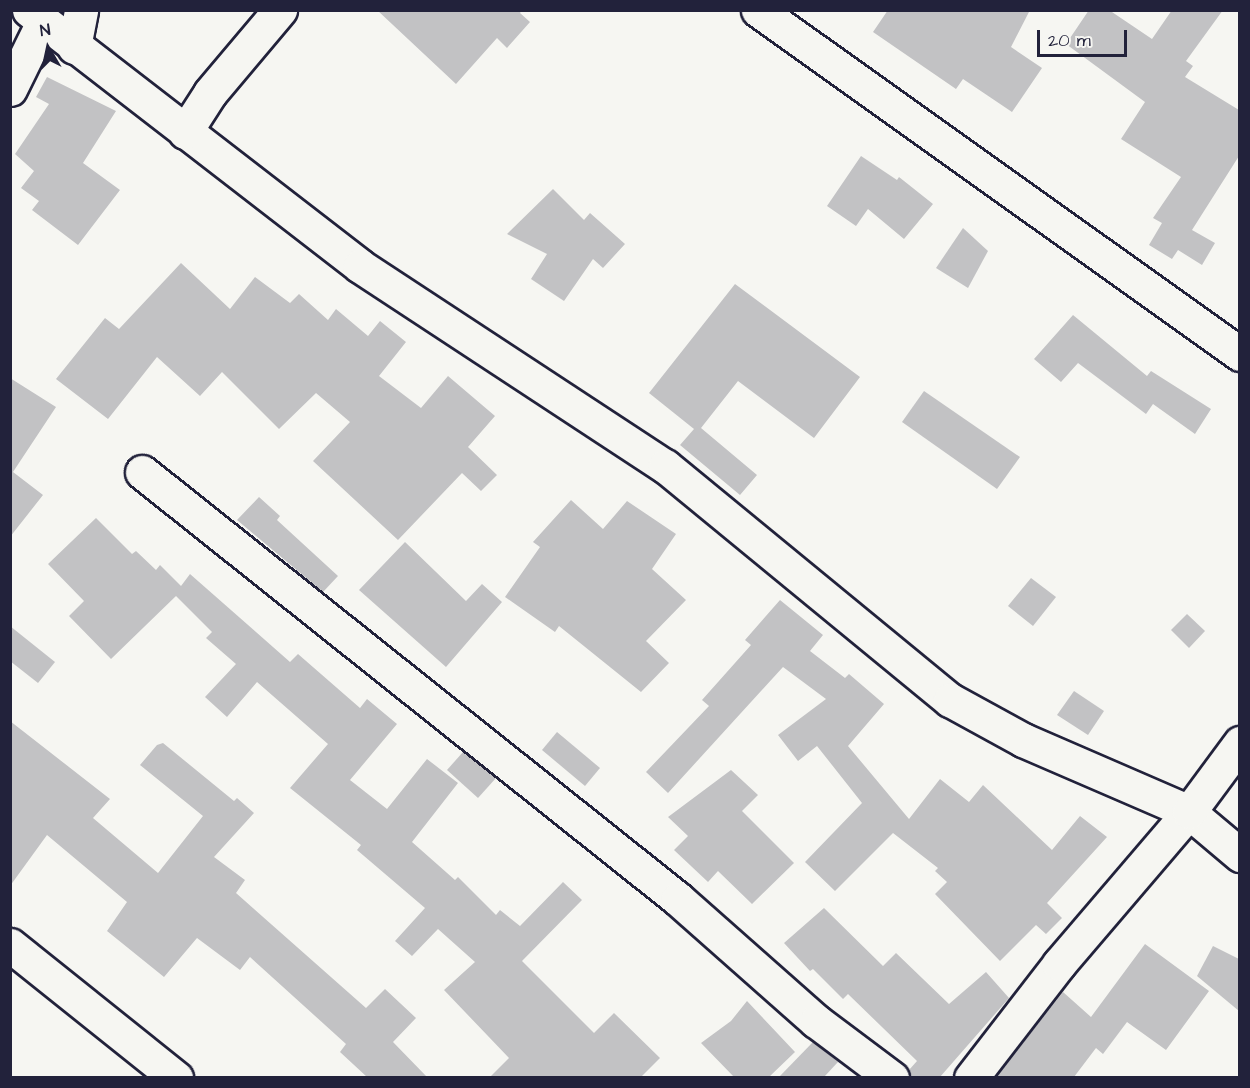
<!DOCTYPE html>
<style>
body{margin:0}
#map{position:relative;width:1250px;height:1088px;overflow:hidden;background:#f6f6f2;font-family:"Architects Daughter",sans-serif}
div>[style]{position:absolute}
.building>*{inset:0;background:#c2c2c4}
.roads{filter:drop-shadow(2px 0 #22223b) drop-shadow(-2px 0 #22223b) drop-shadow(0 2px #22223b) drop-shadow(0 -2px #22223b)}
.minor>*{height:33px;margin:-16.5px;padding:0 16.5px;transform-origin:16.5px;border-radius:16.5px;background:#f6f6f2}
span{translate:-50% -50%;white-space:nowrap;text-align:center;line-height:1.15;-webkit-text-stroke:5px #f6f6f2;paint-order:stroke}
.frame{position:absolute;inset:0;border:12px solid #22223b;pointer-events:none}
.north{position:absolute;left:18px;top:18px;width:60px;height:60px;-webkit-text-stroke:4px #f6f6f2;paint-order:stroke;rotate:351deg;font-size:16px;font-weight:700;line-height:24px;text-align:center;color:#22223b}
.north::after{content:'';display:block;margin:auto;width:21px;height:27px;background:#22223b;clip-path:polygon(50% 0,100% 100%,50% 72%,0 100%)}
.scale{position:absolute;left:1037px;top:30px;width:90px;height:27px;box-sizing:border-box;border:3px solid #22223b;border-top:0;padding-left:8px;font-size:18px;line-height:21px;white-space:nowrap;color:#22223b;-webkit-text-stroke:4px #f6f6f2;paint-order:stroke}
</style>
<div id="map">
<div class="building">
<div style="clip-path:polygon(377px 10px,522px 10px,520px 13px,530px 22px,507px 48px,497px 38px,456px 84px)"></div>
<div style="clip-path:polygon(888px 10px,1030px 10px,1011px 47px,1042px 68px,1012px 112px,963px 79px,956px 89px,873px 32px)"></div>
<div style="clip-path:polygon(1089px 10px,1109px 10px,1152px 39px,1172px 10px,1223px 10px,1186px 61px,1193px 66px,1185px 77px,1239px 110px,1239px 156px,1192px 230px,1215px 243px,1202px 265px,1178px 250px,1172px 259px,1149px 245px,1162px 223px,1153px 218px,1181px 177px,1121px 139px,1145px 102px,1066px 44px)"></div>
<div style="clip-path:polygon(47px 77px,116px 111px,83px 163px,120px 190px,78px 245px,32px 210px,39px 201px,21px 188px,34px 171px,15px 154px,49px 104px,36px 97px)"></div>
<div style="clip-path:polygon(861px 156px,897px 180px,899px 177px,933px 204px,904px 239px,868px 209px,856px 226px,827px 206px)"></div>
<div style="clip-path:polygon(553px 189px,584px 220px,590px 213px,625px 244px,603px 268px,593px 259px,564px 301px,531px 279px,547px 254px,507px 234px)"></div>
<div style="clip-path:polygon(963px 228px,988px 251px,968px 288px,936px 268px)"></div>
<div style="clip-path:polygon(181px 263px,230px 309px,255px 277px,290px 303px,299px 294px,328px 320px,336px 309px,368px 336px,380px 321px,406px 342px,379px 376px,421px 408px,448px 376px,495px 416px,468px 447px,497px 475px,481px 491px,462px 473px,398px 540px,313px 461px,350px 422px,316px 393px,279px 429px,222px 372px,200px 396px,157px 357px,108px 419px,56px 379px,105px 318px,119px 329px)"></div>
<div style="clip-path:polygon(735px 284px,860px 377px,814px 438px,738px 381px,701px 428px,757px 475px,740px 495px,680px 445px,694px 429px,649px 393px)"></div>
<div style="clip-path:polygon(1073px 315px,1147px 376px,1151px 371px,1211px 409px,1195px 434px,1153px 404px,1146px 414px,1078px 363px,1061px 382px,1034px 359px)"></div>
<div style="clip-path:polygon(10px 378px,56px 407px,13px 472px,43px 495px,10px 537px)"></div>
<div style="clip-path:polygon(924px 391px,1020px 457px,997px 489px,902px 422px)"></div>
<div style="clip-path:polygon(259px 497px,280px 516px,277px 520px,338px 576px,323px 592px,237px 520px)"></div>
<div style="clip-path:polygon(571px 500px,603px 529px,627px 501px,676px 534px,652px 569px,686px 600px,646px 641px,669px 663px,641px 692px,559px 626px,555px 632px,505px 597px,540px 547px,533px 542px)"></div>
<div style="clip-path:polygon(96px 518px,132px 554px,136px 551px,156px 570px,160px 565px,181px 586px,190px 574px,290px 662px,298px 654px,360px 708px,367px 699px,397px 724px,350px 780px,387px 809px,427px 759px,458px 783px,412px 842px,455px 880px,458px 877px,496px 915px,500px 910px,520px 926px,563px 882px,582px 900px,522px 961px,594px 1033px,614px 1013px,660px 1058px,641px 1077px,490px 1077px,509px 1058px,444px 990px,475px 962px,438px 929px,412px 956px,395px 941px,425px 908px,357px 850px,361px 845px,290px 788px,328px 744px,257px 682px,227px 717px,205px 697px,236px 664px,206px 638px,212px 632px,176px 596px,111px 659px,69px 616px,84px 601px,48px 564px)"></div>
<div style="clip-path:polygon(405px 542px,466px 601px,482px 584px,502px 602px,446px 667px,359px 590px)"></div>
<div style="clip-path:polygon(1031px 578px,1056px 597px,1033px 626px,1008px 606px)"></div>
<div style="clip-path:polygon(780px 600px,823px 635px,810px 651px,845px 678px,849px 674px,884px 704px,848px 746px,909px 819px,940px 779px,969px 802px,983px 785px,1052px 850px,1080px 816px,1107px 837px,1047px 903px,1062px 918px,1046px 934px,1036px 925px,1000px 961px,935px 894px,947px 882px,935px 871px,938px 868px,893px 833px,835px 891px,805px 862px,862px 803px,817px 746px,798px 761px,778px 735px,826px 699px,783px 667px,668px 793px,646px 772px,709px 706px,702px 700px,751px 645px,745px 640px)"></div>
<div style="clip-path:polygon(1187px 614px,1205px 631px,1189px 648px,1171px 630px)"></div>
<div style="clip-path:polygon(10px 626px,55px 662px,38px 683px,10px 661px)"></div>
<div style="clip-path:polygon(1074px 691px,1104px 711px,1088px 735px,1057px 715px)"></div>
<div style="clip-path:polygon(10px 721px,110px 799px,93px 818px,158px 873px,203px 816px,140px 765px,157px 745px,163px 743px,234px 801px,237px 798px,254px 813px,214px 857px,245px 880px,236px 893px,366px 1008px,385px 989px,416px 1018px,393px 1042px,427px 1077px,367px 1077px,340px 1052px,346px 1044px,250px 957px,240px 970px,197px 938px,164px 977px,107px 931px,127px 902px,47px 835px,10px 886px)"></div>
<div style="clip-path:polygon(557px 732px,600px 768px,585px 786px,542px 750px)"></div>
<div style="clip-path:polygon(463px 752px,496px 778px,478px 798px,447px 770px)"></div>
<div style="clip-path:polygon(731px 770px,758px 795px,742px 811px,794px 863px,752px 904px,718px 871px,708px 882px,674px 850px,688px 836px,668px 817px)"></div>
<div style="clip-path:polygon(824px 908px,883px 966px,896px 953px,949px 1004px,986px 972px,1009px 998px,940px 1077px,910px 1077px,909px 1070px,917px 1061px,848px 994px,843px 999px,813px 969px,810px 971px,784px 943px)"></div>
<div style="clip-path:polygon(1145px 944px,1209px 991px,1166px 1050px,1127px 1022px,1103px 1054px,1096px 1048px,1074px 1077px,996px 1077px,1063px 992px,1091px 1017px)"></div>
<div style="clip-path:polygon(1213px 946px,1239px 959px,1239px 1011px,1197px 976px)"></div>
<div style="clip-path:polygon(747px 1001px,795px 1052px,769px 1077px,734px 1077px,701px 1043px,731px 1021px)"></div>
<div style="clip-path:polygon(813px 1042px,838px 1062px,824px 1077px,779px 1077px)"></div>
</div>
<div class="roads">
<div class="minor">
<div style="left:29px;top:10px;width:418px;rotate:37.7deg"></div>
<div style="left:360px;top:266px;width:365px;rotate:33.3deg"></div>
<div style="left:665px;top:466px;width:369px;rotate:39.4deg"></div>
<div style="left:950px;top:700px;width:83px;rotate:28.7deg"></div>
<div style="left:1023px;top:740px;width:181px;rotate:23.4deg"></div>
<div style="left:1189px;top:812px;width:67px;rotate:40.1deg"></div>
<div style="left:758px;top:10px;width:592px;rotate:35.52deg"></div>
<div style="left:74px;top:47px;width:38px;rotate:-79deg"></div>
<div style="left:10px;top:89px;width:75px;rotate:-63.8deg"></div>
<div style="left:185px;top:132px;width:46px;rotate:-57.3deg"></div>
<div style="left:210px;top:93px;width:109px;rotate:-49.9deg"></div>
<div style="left:142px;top:472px;width:685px;rotate:38.54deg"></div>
<div style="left:678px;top:899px;width:184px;rotate:41.5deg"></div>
<div style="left:816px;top:1021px;width:95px;rotate:36.9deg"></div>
<div style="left:10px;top:945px;width:213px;rotate:38.7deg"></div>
<div style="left:971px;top:1078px;width:144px;rotate:-52.3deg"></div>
<div style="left:1059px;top:964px;width:200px;rotate:-49.5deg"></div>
<div style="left:1189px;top:812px;width:86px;rotate:-53.5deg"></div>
</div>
</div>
<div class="frame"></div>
<div class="north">N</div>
<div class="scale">20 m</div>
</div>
